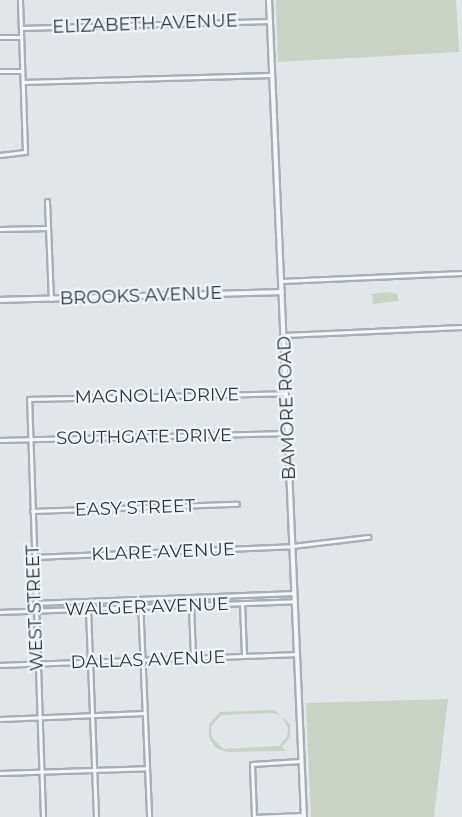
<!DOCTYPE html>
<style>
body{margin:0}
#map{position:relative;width:462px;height:817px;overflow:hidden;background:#e3e6e9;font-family:Montserrat,sans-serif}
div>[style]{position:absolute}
.green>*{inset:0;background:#cad2c5}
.roads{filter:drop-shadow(2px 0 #a8aeb3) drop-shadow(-2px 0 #a8aeb3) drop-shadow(0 2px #a8aeb3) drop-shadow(0 -2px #a8aeb3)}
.minor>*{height:3px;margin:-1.5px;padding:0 1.5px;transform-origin:1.5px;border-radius:1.5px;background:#f5f6f8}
.tertiary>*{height:4px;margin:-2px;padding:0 2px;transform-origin:2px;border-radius:2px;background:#f5f6f8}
span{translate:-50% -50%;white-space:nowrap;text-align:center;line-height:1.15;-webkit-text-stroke:4.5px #f2f5f7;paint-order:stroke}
.street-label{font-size:18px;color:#2c3640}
</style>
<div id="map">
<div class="green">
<div style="clip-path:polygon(276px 0,456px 0,459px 52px,278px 62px)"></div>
<div style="clip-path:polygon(387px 292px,397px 294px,399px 301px,373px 304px,372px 294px)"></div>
<div style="clip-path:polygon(448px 699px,434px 817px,311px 817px,306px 703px)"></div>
<div style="clip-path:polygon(evenodd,274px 710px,290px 724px,290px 737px,282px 747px,286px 751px,227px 752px,216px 748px,209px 738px,209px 724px,220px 712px,274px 710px,274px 713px,282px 717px,288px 728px,287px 737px,279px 746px,224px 749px,212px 738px,211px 727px,221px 715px,274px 713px)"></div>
</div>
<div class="roads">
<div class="minor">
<div style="left:21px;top:28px;width:249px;rotate:-1.6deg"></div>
<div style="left:0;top:37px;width:21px"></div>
<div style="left:0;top:71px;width:22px"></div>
<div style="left:23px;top:82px;width:249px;rotate:-1.6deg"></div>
<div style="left:0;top:155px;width:25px;rotate:-7deg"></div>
<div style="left:25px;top:152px;width:152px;rotate:-91.9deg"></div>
<div style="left:47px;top:201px;width:98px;rotate:87.7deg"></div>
<div style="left:0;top:229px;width:48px;rotate:-1.2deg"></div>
<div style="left:281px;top:281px;width:181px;rotate:-2.5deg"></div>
<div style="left:284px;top:335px;width:178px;rotate:-2.6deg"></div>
<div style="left:0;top:440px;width:288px;rotate:-1.4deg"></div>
<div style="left:32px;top:511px;width:205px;rotate:-2deg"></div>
<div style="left:33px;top:557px;width:259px;rotate:-2.4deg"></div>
<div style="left:292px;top:546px;width:77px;rotate:-6.8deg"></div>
<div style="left:140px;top:599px;width:218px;rotate:87.6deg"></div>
<div style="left:35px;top:603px;width:259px;rotate:-2.2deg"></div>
<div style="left:242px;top:603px;width:53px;rotate:87.8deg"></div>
<div style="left:191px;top:605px;width:52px;rotate:87.8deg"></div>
<div style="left:88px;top:609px;width:208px;rotate:87.8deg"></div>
<div style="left:0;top:612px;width:295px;rotate:-2.1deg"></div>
<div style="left:0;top:665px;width:297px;rotate:-2.1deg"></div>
<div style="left:0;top:719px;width:145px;rotate:-2.4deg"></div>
<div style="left:0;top:773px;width:147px;rotate:-1.9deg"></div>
<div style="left:43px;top:817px;width:418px;rotate:-91.9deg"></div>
<div style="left:29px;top:399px;width:257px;rotate:-1.3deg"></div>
<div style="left:254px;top:817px;width:53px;rotate:-92.2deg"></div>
<div style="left:252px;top:764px;width:49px;rotate:-3.5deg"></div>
<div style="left:254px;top:817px;width:50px;rotate:-2.3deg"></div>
</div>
<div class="tertiary">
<div style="left:269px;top:0;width:818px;rotate:87.55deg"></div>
<div style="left:0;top:300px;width:282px;rotate:-1.6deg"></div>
</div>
</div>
<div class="street-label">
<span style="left:145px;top:24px;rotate:-2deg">ELIZABETH AVENUE</span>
<span style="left:141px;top:296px;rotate:-2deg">BROOKS AVENUE</span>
<span style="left:157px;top:396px;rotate:-1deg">MAGNOLIA DRIVE</span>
<span style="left:287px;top:408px;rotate:-92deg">BAMORE ROAD</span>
<span style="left:144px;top:437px;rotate:-1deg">SOUTHGATE DRIVE</span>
<span style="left:135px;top:508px;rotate:-2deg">EASY STREET</span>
<span style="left:163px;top:552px;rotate:-2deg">KLARE AVENUE</span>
<span style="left:147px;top:607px;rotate:-2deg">WALGER AVENUE</span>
<span style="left:35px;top:608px;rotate:-92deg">WEST STREET</span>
<span style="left:148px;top:660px;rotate:-2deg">DALLAS AVENUE</span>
</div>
</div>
